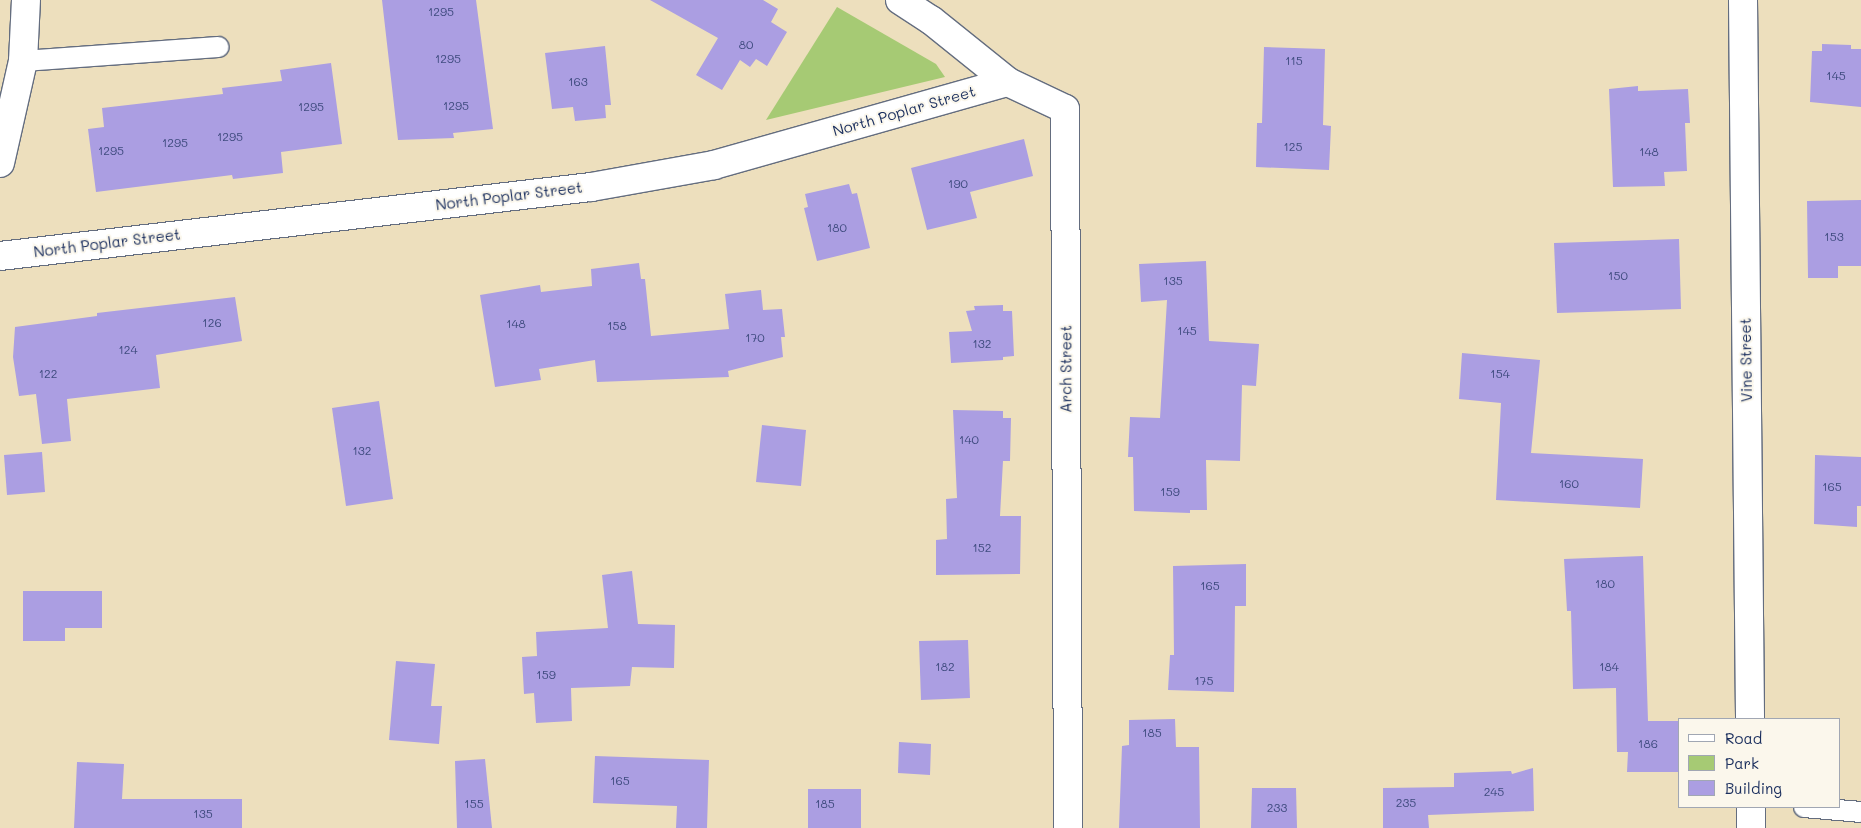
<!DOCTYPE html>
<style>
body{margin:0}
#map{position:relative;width:1861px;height:828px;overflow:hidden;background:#eddfbd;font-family:Mali,sans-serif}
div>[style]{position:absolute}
.green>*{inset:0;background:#a6ca74}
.building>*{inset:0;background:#ab9ee2}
.roads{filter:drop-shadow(1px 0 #646d7f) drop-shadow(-1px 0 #646d7f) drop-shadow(0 1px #646d7f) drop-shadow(0 -1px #646d7f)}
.service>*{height:20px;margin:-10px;padding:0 10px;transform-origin:10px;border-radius:10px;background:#fff}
.minor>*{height:28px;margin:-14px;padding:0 14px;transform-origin:14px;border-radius:14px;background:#fff}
.tertiary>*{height:28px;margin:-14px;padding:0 14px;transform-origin:14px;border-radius:14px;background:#fff}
span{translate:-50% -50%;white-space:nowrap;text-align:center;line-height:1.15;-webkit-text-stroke:4px #fbf7ec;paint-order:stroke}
.number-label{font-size:12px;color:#3f4b7f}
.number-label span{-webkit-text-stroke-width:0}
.street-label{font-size:15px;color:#1b2f5e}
.legend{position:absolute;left:1678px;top:718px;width:162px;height:90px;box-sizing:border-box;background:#fbf7ec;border:1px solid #a1a7b3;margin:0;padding:6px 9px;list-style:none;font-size:15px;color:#1b2f5e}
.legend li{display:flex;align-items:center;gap:10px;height:25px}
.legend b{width:25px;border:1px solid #a1a7b3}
</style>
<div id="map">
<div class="green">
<div style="clip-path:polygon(837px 7px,936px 64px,945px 77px,766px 120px)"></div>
</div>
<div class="building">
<div style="clip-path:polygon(382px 0,476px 0,493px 129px,453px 133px,454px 138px,398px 140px)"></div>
<div style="clip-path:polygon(650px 0,763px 0,778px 9px,771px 22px,787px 32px,767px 66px,756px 59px,750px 67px,740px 60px,722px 90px,696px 75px,718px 38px)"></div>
<div style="clip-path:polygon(1822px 44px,1851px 45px,1851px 49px,1861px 49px,1861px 107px,1810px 102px,1812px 51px,1822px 51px)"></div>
<div style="clip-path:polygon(605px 46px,611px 105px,605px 105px,606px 118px,575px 121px,573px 107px,552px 109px,545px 53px)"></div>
<div style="clip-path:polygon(1264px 47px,1325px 49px,1323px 125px,1331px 126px,1329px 170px,1256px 167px,1257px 123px,1262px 123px)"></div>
<div style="clip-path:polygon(331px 63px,342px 144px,281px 152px,283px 173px,233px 179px,232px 175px,96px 192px,88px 129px,104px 127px,102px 108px,223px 94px,222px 88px,282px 81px,280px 70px)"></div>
<div style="clip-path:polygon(1638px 86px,1638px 91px,1688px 89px,1690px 123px,1685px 123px,1687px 171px,1664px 172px,1665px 186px,1613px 187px,1609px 89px)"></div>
<div style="clip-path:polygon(1024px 139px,1033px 176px,970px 192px,977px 218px,927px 230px,911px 168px)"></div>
<div style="clip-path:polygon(849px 184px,852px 194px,857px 193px,870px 248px,817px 261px,804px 208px,808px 207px,805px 194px)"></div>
<div style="clip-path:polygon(1861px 200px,1861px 266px,1838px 266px,1838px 278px,1808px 278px,1807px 201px)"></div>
<div style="clip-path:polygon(1679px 239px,1681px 309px,1557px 313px,1554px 243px)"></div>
<div style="clip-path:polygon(1206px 261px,1209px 341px,1259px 344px,1256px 386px,1242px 385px,1240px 461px,1206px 460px,1207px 510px,1190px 510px,1190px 513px,1134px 511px,1133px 457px,1128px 457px,1130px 417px,1160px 418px,1167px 300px,1141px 302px,1139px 264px)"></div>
<div style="clip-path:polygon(639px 263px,641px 279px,645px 279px,651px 336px,729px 329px,725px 294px,761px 290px,763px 310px,782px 309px,785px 337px,781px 337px,783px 357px,728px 371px,729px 377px,597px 382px,595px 360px,539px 369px,541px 380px,495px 387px,480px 295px,540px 285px,541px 292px,592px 286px,591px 269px)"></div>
<div style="clip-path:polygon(235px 297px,242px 341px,156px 355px,160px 388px,67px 399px,71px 441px,42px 444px,36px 394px,19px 396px,13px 357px,15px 327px,97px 316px,97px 313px)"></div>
<div style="clip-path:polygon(1003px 305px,1003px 311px,1012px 311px,1014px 356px,1003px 357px,1003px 360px,951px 363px,949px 332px,972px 331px,966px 311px,975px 310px,974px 306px)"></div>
<div style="clip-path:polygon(1462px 353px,1540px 360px,1531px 453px,1643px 459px,1640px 508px,1496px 500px,1501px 403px,1459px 399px)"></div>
<div style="clip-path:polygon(379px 401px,393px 499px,346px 506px,332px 408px)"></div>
<div style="clip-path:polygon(953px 410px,1003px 411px,1003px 418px,1011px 418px,1010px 461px,1003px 461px,1000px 516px,1021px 516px,1020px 574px,936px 575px,936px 540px,947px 539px,946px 499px,957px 498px)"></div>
<div style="clip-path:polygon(762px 425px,806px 430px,801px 486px,756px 482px)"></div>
<div style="clip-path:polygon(42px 452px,45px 492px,7px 495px,4px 455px)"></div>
<div style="clip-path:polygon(1815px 455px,1861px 457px,1861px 506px,1857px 506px,1857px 527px,1814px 524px)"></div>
<div style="clip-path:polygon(1643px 556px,1648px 721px,1680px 721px,1680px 772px,1627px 772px,1628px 752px,1617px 752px,1616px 688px,1573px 689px,1571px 611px,1567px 611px,1564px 559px)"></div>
<div style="clip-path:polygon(1246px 564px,1246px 606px,1235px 606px,1234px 692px,1168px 690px,1170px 655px,1174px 655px,1173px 566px)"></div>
<div style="clip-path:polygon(632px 571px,638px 624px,675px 625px,674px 668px,632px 667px,630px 686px,571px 688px,572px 721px,536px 723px,534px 693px,524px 694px,522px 657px,537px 656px,536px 632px,608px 628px,602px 575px)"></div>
<div style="clip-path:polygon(23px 591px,102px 591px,102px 628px,65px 628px,65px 641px,23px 641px)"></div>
<div style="clip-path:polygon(968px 640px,970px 698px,921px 700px,919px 641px)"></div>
<div style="clip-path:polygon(396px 661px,435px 664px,431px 706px,442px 706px,439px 744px,389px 740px)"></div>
<div style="clip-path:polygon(1175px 719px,1176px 747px,1199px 747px,1200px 828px,1119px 828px,1122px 746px,1129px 745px,1129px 720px)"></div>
<div style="clip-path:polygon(899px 742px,931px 744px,930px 775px,898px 773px)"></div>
<div style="clip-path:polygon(595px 756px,709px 760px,707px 828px,676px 828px,677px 806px,593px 803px)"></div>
<div style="clip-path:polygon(485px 759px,492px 828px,457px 828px,455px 761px)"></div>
<div style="clip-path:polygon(77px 762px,124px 764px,122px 799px,242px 799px,242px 828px,74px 828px)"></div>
<div style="clip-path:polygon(1533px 768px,1534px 811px,1428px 815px,1429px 828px,1383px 828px,1383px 788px,1454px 787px,1454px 773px,1511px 771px,1512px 774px)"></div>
<div style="clip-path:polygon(1252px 788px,1296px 788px,1297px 828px,1251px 828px)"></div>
<div style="clip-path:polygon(808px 789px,861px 789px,861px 828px,808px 828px)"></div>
</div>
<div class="roads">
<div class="service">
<div style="left:23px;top:61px;width:196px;rotate:-4.1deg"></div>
<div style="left:1804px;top:807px;width:57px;rotate:5deg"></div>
</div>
<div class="minor">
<div style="left:900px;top:0;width:37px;rotate:33deg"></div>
<div style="left:931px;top:20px;width:99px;rotate:38.8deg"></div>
<div style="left:1008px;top:82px;width:63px;rotate:25.3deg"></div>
<div style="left:1065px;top:109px;width:719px;rotate:89.76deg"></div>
<div style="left:0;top:256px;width:595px;rotate:-6.66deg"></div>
<div style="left:591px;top:187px;width:125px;rotate:-10.1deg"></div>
<div style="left:714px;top:165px;width:305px;rotate:-15.8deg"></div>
</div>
<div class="tertiary">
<div style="left:1743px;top:0;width:719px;rotate:89.44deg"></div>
<div style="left:0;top:163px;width:105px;rotate:-77.3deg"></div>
<div style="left:23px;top:61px;width:61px;rotate:-87.2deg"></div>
<div style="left:1751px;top:807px;width:21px;rotate:90deg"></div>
</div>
</div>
<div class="number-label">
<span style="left:441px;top:12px">1295</span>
<span style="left:746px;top:45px">80</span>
<span style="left:448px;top:59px">1295</span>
<span style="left:1294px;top:61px">115</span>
<span style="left:1836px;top:76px">145</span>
<span style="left:578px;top:82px">163</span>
<span style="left:456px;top:106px">1295</span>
<span style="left:311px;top:107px">1295</span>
<span style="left:230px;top:137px">1295</span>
<span style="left:175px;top:143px">1295</span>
<span style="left:1293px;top:147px">125</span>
<span style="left:111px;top:151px">1295</span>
<span style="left:1649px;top:152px">148</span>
<span style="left:958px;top:184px">190</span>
<span style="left:837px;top:228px">180</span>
<span style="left:1834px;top:237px">153</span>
<span style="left:1618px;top:276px">150</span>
<span style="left:1173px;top:281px">135</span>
<span style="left:212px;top:323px">126</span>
<span style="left:516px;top:324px">148</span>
<span style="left:617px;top:326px">158</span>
<span style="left:1187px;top:331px">145</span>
<span style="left:755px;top:338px">170</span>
<span style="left:982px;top:344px">132</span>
<span style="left:128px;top:350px">124</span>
<span style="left:48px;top:374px">122</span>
<span style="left:1500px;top:374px">154</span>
<span style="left:969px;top:440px">140</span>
<span style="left:362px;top:451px">132</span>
<span style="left:1569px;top:484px">160</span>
<span style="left:1832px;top:487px">165</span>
<span style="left:1170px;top:492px">159</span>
<span style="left:982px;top:548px">152</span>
<span style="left:1605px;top:584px">180</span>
<span style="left:1210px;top:586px">165</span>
<span style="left:945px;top:667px">182</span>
<span style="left:1609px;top:667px">184</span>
<span style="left:546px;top:675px">159</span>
<span style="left:1204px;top:681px">175</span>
<span style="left:1152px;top:733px">185</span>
<span style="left:1648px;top:744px">186</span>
<span style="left:620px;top:781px">165</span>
<span style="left:1494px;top:792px">245</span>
<span style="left:1406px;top:803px">235</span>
<span style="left:474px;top:804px">155</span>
<span style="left:825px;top:804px">185</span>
<span style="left:1277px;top:808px">233</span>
<span style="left:203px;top:814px">135</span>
</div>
<div class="street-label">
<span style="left:904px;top:111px;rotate:-16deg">North Poplar Street</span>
<span style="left:509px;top:196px;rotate:-7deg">North Poplar Street</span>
<span style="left:107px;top:243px;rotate:-7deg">North Poplar Street</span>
<span style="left:1746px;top:360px;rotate:-91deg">Vine Street</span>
<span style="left:1066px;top:369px;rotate:-90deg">Arch Street</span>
</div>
<ul class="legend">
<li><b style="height:6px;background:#fff"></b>Road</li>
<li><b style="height:14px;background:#a6ca74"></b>Park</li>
<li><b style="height:14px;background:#ab9ee2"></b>Building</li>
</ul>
</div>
